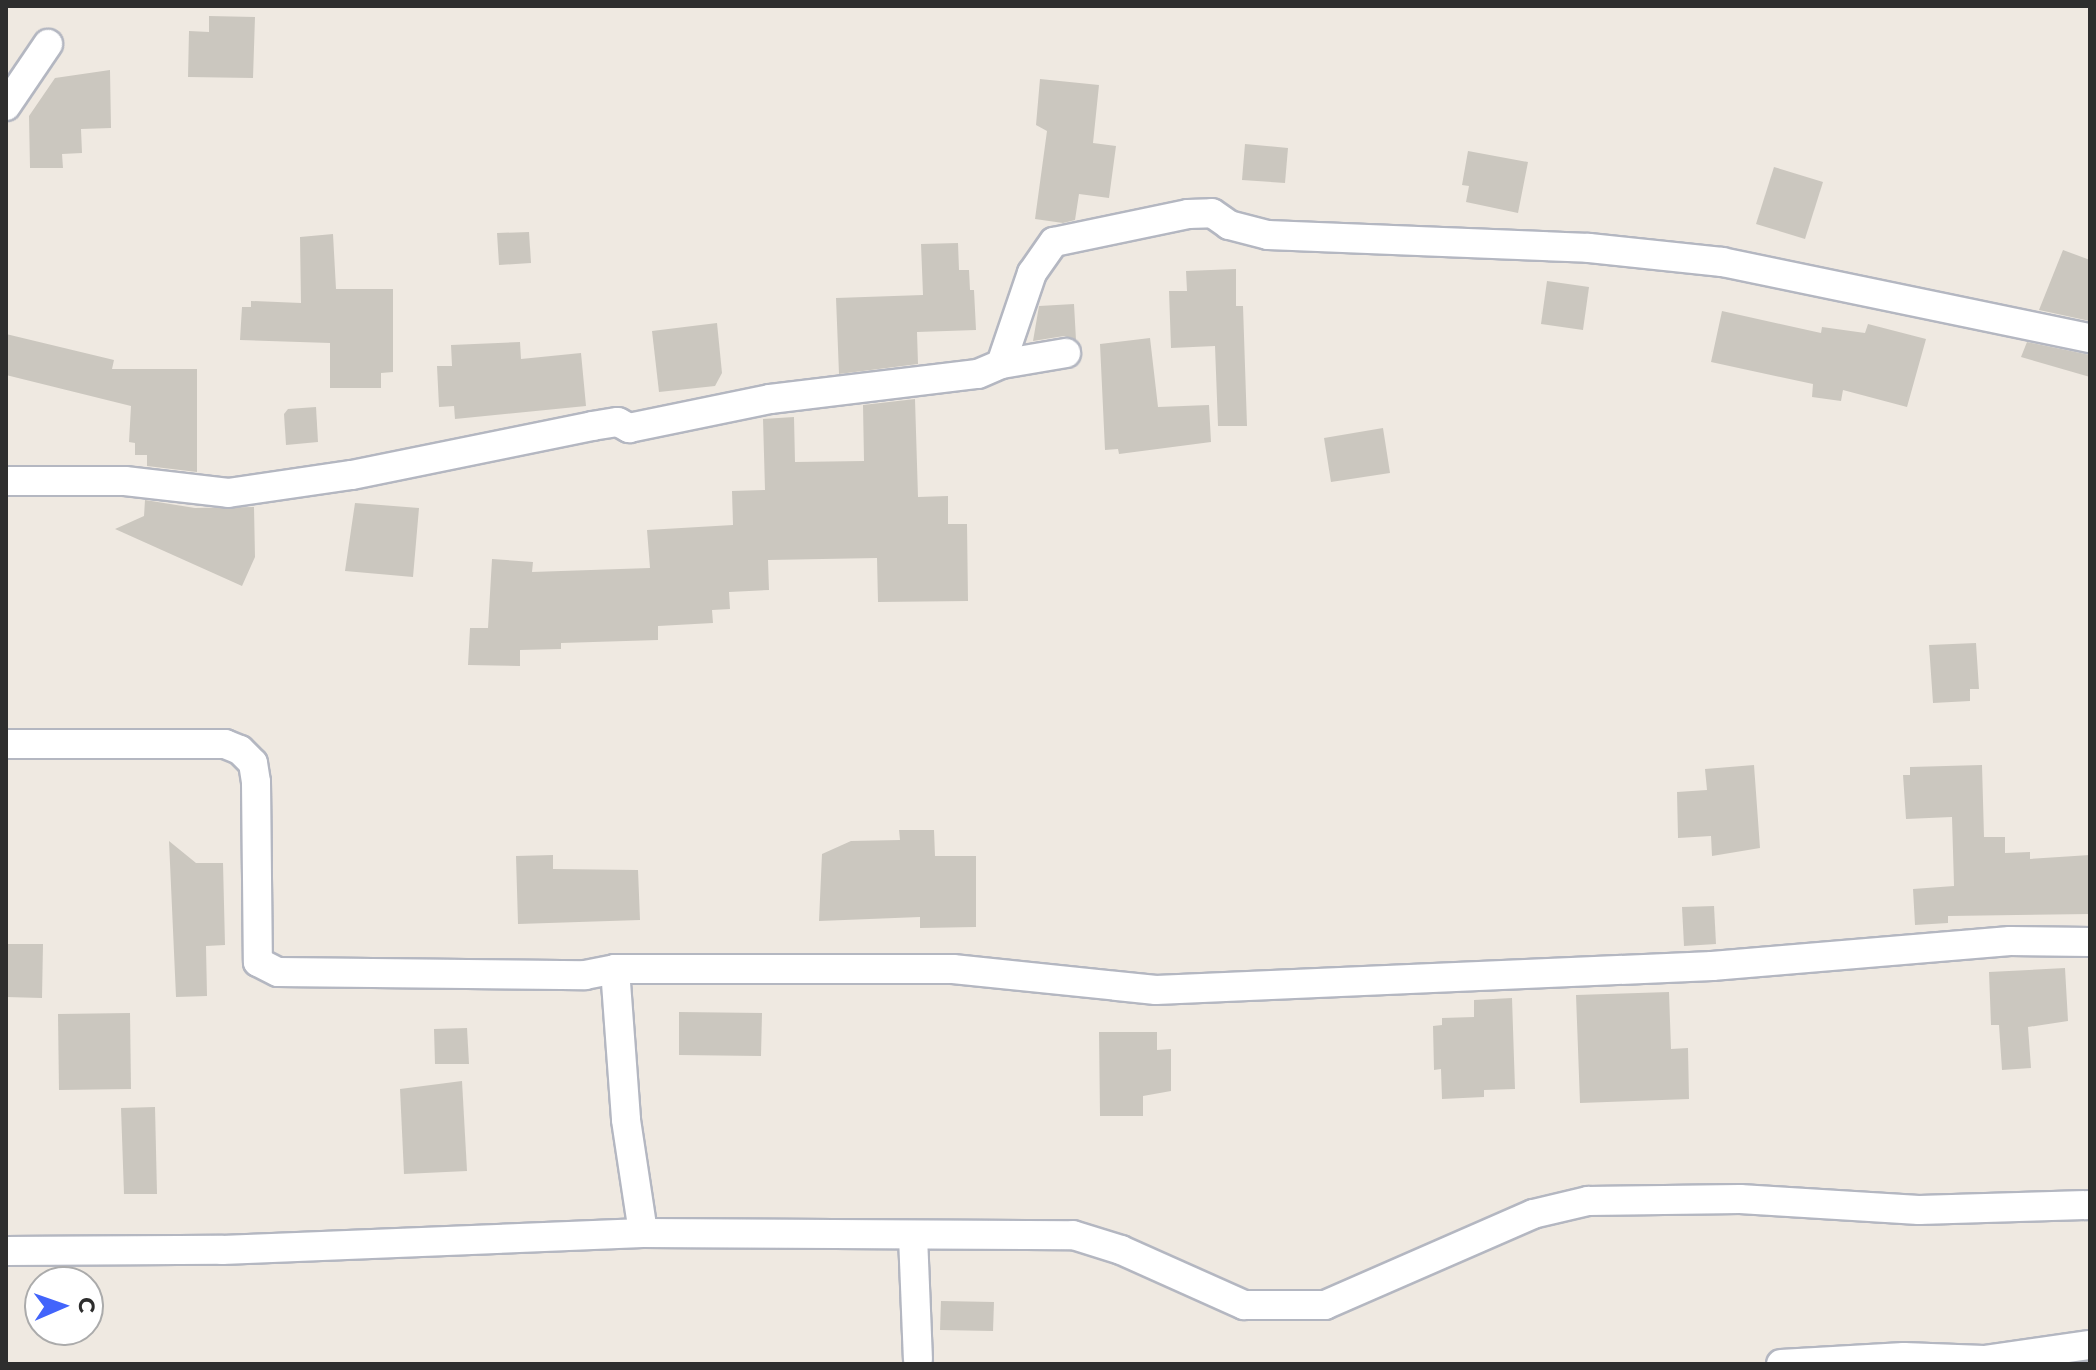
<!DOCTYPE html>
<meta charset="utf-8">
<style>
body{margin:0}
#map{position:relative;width:2096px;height:1370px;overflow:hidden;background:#efe9e1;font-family:Montserrat,sans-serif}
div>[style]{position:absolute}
.building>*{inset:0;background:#cbc7bf}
.roads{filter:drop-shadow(2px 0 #b4b7c1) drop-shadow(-2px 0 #b4b7c1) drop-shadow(0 2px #b4b7c1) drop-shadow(0 -2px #b4b7c1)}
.street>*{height:28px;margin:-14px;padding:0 14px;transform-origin:14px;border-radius:14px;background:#fff}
span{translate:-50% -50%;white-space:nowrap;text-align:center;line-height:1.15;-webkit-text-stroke:6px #fff;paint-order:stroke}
.frame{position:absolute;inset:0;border:8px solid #2e2e2e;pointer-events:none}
.north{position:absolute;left:24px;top:1266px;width:80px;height:80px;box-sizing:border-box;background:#fff;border:2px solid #ababab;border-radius:50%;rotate:88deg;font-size:22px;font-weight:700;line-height:32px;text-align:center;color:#2e2e2e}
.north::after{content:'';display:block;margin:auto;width:28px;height:36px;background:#4264fb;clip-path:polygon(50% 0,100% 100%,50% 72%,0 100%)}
</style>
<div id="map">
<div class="building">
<div style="clip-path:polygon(209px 16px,255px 17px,253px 78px,188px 77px,189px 31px,209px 32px)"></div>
<div style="clip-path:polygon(110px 70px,111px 128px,81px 129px,82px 153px,62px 154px,63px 168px,30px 168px,29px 116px,55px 78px)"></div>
<div style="clip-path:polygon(1040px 79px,1099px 85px,1093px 143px,1116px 146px,1109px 198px,1079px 194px,1075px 220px,1063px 223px,1035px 219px,1047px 131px,1036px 125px)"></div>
<div style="clip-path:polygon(1245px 144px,1288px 148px,1285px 183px,1242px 180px)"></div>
<div style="clip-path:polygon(1468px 151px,1528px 162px,1518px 213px,1466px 202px,1469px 186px,1462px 185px)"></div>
<div style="clip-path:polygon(1774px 167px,1823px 182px,1805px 239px,1756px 224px)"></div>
<div style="clip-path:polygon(529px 232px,531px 263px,499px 265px,497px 233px)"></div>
<div style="clip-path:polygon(333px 234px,336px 289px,393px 289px,393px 372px,381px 373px,381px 388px,330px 388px,330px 343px,240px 340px,242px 307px,251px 307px,251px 301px,301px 303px,300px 237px)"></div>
<div style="clip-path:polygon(958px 243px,959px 270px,969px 270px,970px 290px,974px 290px,976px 330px,917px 332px,918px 364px,839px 374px,836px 298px,923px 295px,921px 244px)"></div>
<div style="clip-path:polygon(2063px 250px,2090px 260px,2090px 321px,2039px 310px)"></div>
<div style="clip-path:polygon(1236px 269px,1236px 306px,1243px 306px,1247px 426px,1218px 426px,1215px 346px,1171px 348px,1169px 291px,1187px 291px,1186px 271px)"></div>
<div style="clip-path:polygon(1547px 281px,1589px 287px,1583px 330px,1541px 324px)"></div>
<div style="clip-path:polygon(1074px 304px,1076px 340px,1064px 336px,1033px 341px,1039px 306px)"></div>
<div style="clip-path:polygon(1722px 311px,1821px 333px,1822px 327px,1865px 333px,1868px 324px,1926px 339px,1907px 407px,1843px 390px,1841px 401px,1812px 397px,1813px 384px,1711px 362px)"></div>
<div style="clip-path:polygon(717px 323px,722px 373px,715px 386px,659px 392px,652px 331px)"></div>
<div style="clip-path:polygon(6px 334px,114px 360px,112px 369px,197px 369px,197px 472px,147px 466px,147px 455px,135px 455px,135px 443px,129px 442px,131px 406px,6px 375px)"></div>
<div style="clip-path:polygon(1150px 338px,1158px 407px,1209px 405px,1211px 442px,1119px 454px,1118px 449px,1105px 450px,1100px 344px)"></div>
<div style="clip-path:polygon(520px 342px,521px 359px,581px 353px,586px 406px,455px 419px,454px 406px,439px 407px,437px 366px,452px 366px,451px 345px)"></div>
<div style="clip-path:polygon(2027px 342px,2090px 355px,2090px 377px,2021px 357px)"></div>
<div style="clip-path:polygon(915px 399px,918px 497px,948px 496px,948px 524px,967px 524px,968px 601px,878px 602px,877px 558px,768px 560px,769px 590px,729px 592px,730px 609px,712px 610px,713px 623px,658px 626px,658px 640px,561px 643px,561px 649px,520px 650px,520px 666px,468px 665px,470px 628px,488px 628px,492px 559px,533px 562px,532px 572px,650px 568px,647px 530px,733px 525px,732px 491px,765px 490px,763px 419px,794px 417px,795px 462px,864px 461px,863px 405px)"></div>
<div style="clip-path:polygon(316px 407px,318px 442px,286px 445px,284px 414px,288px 409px)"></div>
<div style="clip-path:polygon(1383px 428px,1390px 473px,1331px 482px,1324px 438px)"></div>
<div style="clip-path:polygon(145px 500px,195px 508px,254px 507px,255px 557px,242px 586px,115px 529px,144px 516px)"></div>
<div style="clip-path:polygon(355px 503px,419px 508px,413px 577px,345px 571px)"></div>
<div style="clip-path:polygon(1976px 643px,1979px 689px,1970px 689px,1970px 701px,1933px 703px,1929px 645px)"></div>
<div style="clip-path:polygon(1754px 765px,1760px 848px,1712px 856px,1711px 836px,1678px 838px,1677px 792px,1707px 790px,1705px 769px)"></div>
<div style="clip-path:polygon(1982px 765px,1984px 837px,2005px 837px,2005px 853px,2030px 852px,2030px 859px,2090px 855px,2090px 914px,1948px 916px,1948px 923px,1915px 925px,1913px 889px,1954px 886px,1952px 817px,1906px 819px,1903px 775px,1910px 775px,1910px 767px)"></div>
<div style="clip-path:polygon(899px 830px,934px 830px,935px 856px,976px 856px,976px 927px,920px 928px,920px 917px,819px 921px,822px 854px,851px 841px,900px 840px)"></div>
<div style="clip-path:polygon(169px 841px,196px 863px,223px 863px,225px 945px,206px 946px,207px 996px,176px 997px)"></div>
<div style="clip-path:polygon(553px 855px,553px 869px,638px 870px,640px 920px,518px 924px,516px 856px)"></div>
<div style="clip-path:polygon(1714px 906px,1716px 944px,1684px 946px,1682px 907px)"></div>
<div style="clip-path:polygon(6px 944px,43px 944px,42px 998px,6px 997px)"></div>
<div style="clip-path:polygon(2065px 968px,2068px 1021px,2028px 1027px,2031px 1068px,2002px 1070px,1999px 1025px,1991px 1025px,1989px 972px)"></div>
<div style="clip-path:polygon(1669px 992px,1671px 1049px,1688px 1048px,1689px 1099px,1580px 1103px,1576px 995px)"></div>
<div style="clip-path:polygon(1512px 998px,1515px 1089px,1484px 1090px,1484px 1097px,1442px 1099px,1441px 1069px,1434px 1070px,1433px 1026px,1442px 1025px,1442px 1018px,1474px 1017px,1474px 1000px)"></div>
<div style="clip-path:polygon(679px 1012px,762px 1013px,761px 1056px,679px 1055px)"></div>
<div style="clip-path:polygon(130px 1013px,131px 1089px,59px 1090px,58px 1014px)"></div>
<div style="clip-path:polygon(467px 1028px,469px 1064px,435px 1064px,434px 1029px)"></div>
<div style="clip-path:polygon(1099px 1032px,1157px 1032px,1157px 1050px,1171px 1049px,1171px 1091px,1143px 1096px,1143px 1116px,1100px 1116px)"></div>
<div style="clip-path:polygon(462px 1081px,467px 1171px,404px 1174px,400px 1089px)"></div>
<div style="clip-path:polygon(155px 1107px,157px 1194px,124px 1194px,121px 1108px)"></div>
<div style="clip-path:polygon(941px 1301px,994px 1302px,993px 1331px,940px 1330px)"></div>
</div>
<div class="roads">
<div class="street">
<div style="left:6px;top:106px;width:75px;rotate:-55.9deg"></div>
<div style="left:1001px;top:364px;width:66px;rotate:-9.6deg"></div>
<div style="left:6px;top:481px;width:119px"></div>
<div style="left:125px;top:481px;width:104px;rotate:6.6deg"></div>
<div style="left:228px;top:493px;width:125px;rotate:-8.3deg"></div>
<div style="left:352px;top:475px;width:245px;rotate:-11.5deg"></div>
<div style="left:592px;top:426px;width:26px;rotate:-9deg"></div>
<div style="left:618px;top:422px;width:13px;rotate:29deg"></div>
<div style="left:629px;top:428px;width:144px;rotate:-11.6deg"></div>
<div style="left:770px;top:399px;width:209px;rotate:-6.9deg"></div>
<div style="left:978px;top:374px;width:25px;rotate:-23deg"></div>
<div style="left:1001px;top:364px;width:96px;rotate:-71.2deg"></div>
<div style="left:1032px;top:273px;width:38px;rotate:-55deg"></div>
<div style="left:1054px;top:242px;width:137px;rotate:-11.8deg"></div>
<div style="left:1188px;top:214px;width:24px;rotate:-2deg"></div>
<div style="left:1212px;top:213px;width:21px;rotate:35deg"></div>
<div style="left:1229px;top:225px;width:40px;rotate:14.4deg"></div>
<div style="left:1268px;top:235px;width:321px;rotate:2.3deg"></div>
<div style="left:1589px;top:248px;width:134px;rotate:6deg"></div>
<div style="left:1722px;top:262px;width:376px;rotate:11.7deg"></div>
<div style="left:6px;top:744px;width:219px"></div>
<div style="left:225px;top:744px;width:16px;rotate:22deg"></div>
<div style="left:240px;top:750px;width:18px;rotate:45deg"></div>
<div style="left:253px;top:763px;width:19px;rotate:81deg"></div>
<div style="left:256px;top:782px;width:180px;rotate:89.4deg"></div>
<div style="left:258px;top:962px;width:22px;rotate:27deg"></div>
<div style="left:278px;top:972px;width:307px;rotate:0.6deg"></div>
<div style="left:585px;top:975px;width:31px;rotate:-11deg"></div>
<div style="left:615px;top:969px;width:151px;rotate:85.8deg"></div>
<div style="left:626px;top:1120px;width:114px;rotate:81.4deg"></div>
<div style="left:643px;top:1233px;width:430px;rotate:0.3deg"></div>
<div style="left:1073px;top:1235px;width:50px;rotate:17.4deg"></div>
<div style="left:1121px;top:1250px;width:135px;rotate:24.1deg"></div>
<div style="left:1244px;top:1305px;width:81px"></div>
<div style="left:1325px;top:1305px;width:227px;rotate:-23.6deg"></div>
<div style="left:1533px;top:1214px;width:57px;rotate:-13.3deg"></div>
<div style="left:1588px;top:1201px;width:152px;rotate:-0.8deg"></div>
<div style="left:1740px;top:1199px;width:179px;rotate:3.5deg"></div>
<div style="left:1919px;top:1210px;width:171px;rotate:-1.7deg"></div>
<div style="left:615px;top:969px;width:338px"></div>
<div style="left:953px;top:969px;width:204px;rotate:5.9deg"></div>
<div style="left:1156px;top:990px;width:557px;rotate:-2.47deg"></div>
<div style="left:1712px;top:966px;width:299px;rotate:-4.8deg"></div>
<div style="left:2010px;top:941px;width:80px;rotate:0.7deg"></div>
<div style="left:913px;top:1236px;width:123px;rotate:87.7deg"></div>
<div style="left:6px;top:1251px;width:216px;rotate:-0.3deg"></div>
<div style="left:222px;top:1250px;width:421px;rotate:-2.3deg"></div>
<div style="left:1781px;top:1364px;width:123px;rotate:-3.3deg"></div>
<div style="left:1904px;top:1357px;width:80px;rotate:2.1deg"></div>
<div style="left:1984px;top:1360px;width:107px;rotate:-8.1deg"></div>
</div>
</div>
<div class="frame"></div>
<div class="north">С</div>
</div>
